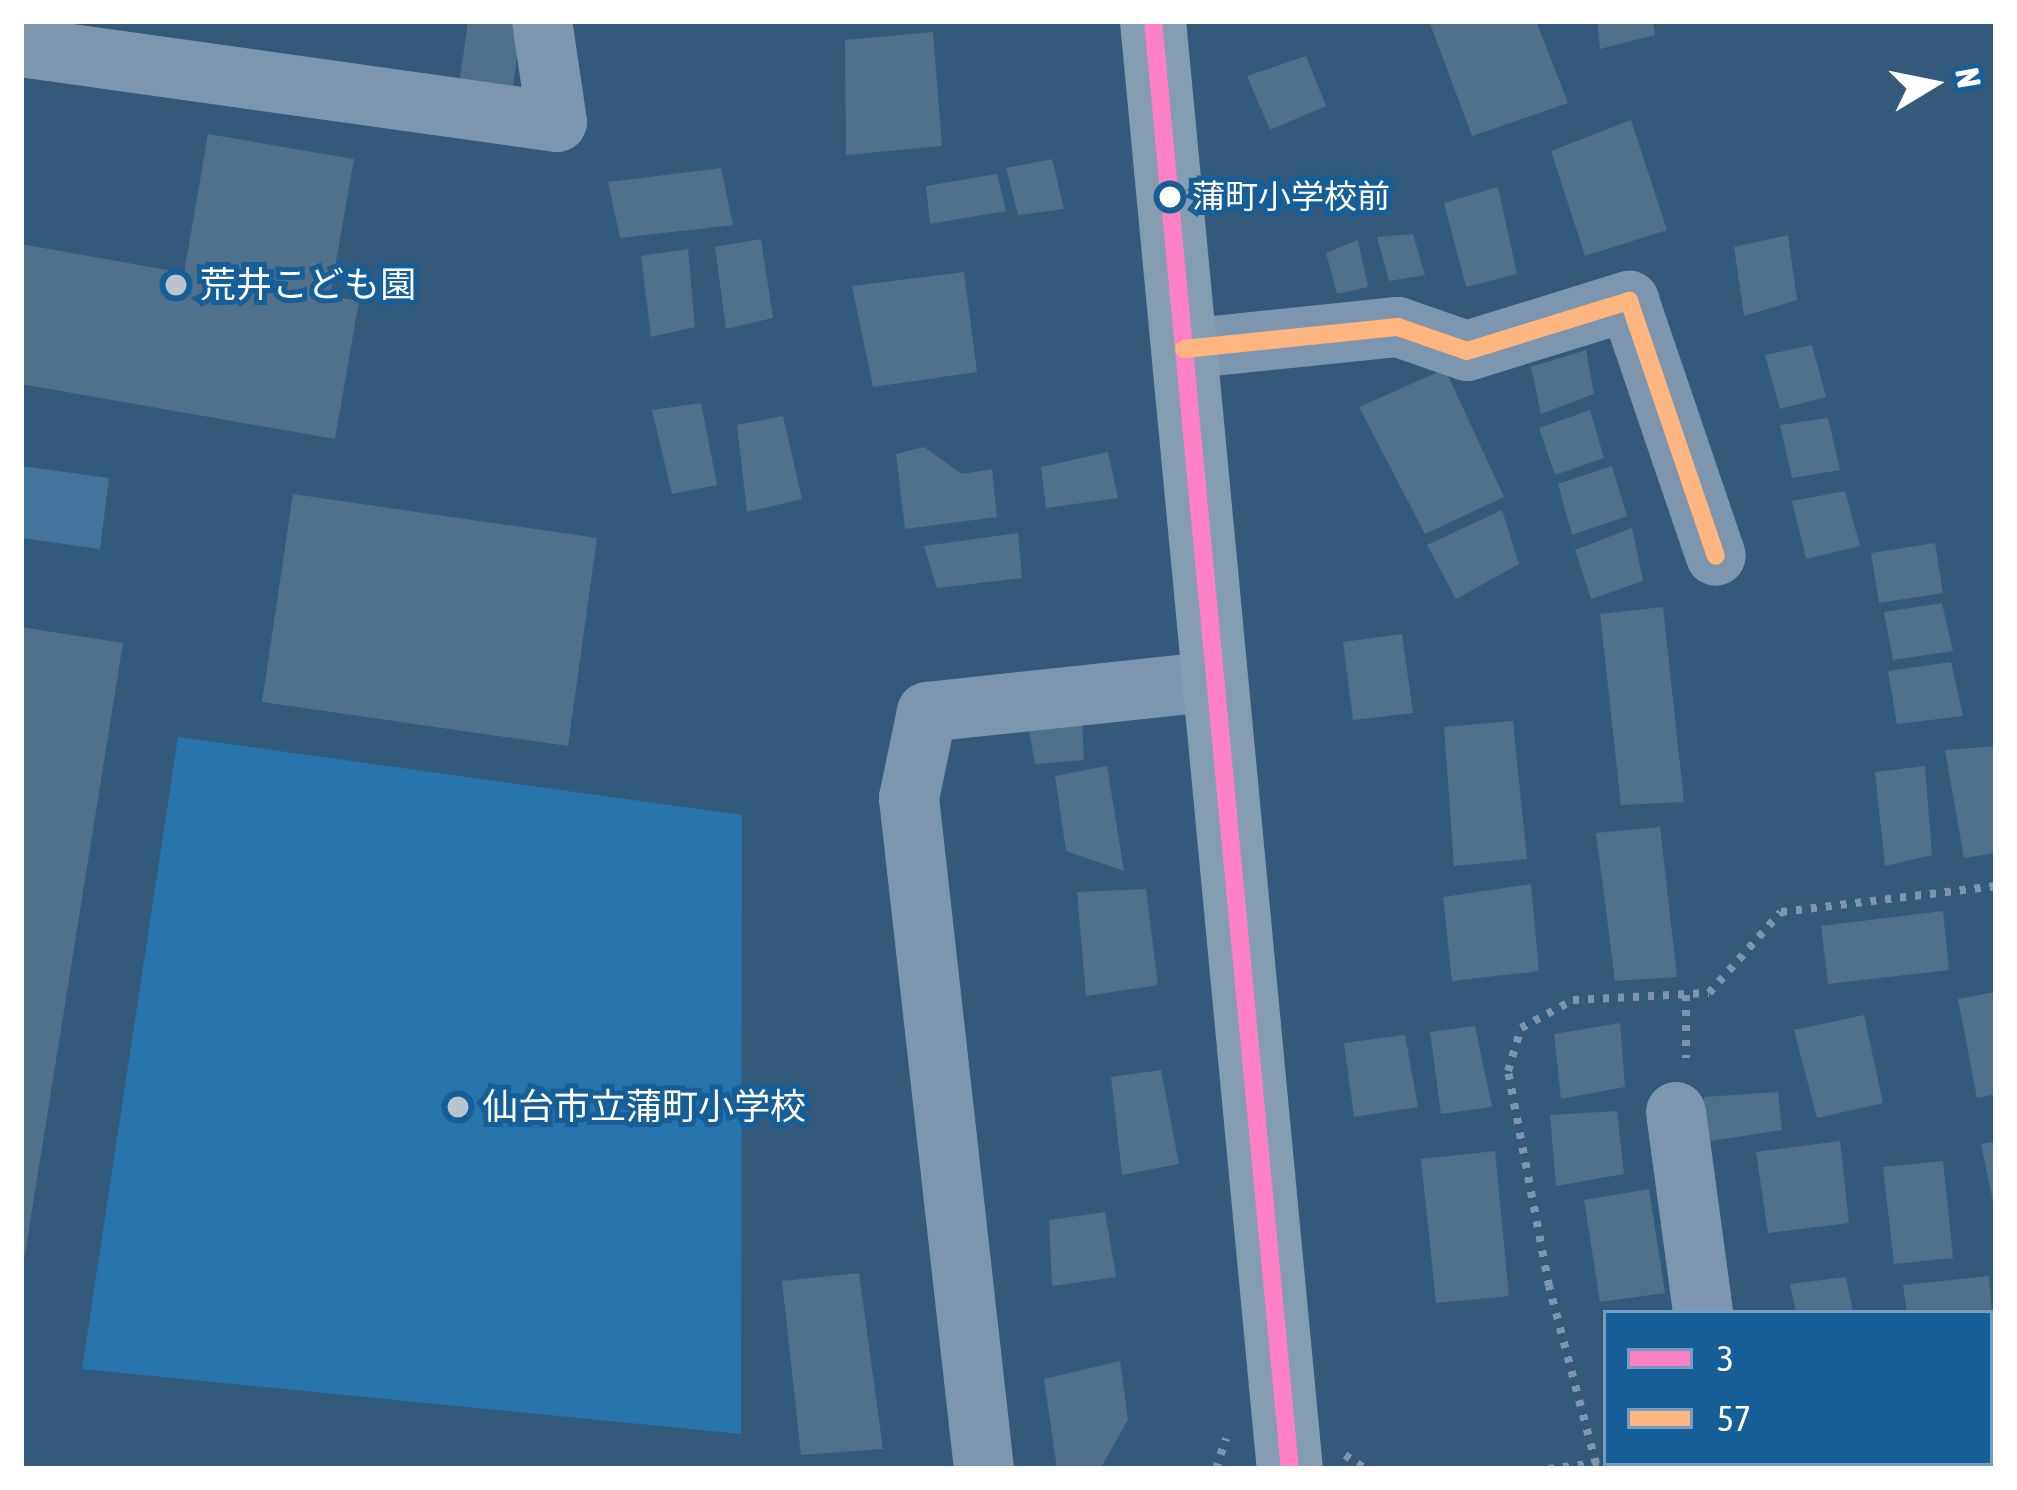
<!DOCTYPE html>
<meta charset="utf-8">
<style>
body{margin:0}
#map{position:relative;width:2017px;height:1490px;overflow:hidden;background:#335a7a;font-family:"Asap Condensed","Noto Sans JP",sans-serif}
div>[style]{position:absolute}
.green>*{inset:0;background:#2773ac}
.water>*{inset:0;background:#42739b}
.building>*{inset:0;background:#506f89}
.path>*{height:8px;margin-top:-4px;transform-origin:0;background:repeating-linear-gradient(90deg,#7d96ad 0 6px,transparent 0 15px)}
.minor>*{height:60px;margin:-30px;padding:0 30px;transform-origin:30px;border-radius:30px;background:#7d96ad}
.tertiary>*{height:66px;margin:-33px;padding:0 33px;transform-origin:33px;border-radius:33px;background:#7d96ad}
.secondary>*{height:66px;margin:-33px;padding:0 33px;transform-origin:33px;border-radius:33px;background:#849db1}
.bus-1>*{height:18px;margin:-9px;padding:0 9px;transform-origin:9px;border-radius:9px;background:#ff80c5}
.bus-2>*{height:18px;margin:-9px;padding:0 9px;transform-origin:9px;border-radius:9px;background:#ffb580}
.dots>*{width:33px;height:33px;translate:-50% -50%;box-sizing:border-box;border:6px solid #165e97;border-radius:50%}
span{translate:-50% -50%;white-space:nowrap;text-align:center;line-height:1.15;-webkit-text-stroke:10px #165e97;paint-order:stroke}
.bus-label{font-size:33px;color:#fff}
.left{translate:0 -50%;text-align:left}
.poi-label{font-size:36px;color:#fff}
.frame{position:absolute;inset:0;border:24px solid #fff;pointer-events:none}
.legend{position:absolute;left:1603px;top:1310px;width:390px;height:156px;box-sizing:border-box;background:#165e97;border:3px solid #739ec1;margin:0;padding:15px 21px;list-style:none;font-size:36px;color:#fff}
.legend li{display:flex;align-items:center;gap:24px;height:60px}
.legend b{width:60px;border:3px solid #739ec1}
.north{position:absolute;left:1873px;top:24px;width:120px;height:120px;-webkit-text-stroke:9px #165e97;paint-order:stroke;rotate:80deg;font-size:33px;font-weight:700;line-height:48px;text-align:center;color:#fff}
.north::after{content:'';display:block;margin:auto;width:42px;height:54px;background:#fff;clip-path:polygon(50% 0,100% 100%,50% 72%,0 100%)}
</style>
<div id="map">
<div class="green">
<div style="clip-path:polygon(178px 737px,742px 815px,741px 1434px,82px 1369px)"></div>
</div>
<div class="water">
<div style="clip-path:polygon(21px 466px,109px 478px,100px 549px,21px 538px)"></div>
</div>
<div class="building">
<div style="clip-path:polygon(468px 21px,522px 21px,512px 92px,459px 85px)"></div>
<div style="clip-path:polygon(1429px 21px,1536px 21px,1568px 103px,1472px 136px)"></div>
<div style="clip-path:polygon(1597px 21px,1653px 21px,1655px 35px,1600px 49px)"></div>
<div style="clip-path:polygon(933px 32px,942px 146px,846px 155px,845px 40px)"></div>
<div style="clip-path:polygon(1306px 56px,1326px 106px,1270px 130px,1247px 76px)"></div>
<div style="clip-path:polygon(1631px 120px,1667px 230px,1585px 256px,1551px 151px)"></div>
<div style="clip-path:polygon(208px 134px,354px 159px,330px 296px,359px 301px,335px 439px,21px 384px,21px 244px,184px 273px)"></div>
<div style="clip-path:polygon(1052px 159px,1064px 209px,1018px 215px,1006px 168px)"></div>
<div style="clip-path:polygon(721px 168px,733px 225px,620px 238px,608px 182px)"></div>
<div style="clip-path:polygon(997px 174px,1006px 211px,930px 224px,926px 186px)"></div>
<div style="clip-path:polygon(1498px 187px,1517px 274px,1466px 287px,1444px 203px)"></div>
<div style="clip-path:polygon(1413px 234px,1425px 275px,1389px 281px,1377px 237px)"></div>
<div style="clip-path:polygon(1788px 235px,1797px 300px,1744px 316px,1734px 247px)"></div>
<div style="clip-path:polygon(761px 239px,773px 318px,726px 329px,715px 247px)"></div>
<div style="clip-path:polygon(1358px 240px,1368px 287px,1337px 294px,1326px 253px)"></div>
<div style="clip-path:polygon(688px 249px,695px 327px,651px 337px,641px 256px)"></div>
<div style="clip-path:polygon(964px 272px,977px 372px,873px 387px,852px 286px)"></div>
<div style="clip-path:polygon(1812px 345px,1826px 397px,1780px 409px,1765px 355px)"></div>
<div style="clip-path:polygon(1586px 350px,1594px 394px,1541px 414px,1531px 367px)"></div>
<div style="clip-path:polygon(1445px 369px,1504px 497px,1425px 534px,1359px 407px)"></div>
<div style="clip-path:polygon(701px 403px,717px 485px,672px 494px,652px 410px)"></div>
<div style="clip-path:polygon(1590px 410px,1604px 458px,1555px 475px,1539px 428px)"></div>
<div style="clip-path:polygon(783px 416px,802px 499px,747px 512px,737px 425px)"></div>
<div style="clip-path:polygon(1828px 418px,1840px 470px,1792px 478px,1780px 425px)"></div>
<div style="clip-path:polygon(924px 447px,962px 474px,992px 469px,997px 517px,905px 529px,896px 454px)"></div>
<div style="clip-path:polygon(1108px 452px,1118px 498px,1046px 508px,1041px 467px)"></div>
<div style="clip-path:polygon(1612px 466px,1627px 516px,1572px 535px,1558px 484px)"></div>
<div style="clip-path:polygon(1845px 491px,1860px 546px,1806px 559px,1792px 501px)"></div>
<div style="clip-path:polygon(293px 494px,597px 538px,568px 746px,262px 702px)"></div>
<div style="clip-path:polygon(1502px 510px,1519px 564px,1456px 599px,1427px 545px)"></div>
<div style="clip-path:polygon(1632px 528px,1643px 581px,1591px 599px,1575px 550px)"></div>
<div style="clip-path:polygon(1018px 533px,1022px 578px,937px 588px,924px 546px)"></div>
<div style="clip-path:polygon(1935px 543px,1943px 593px,1879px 603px,1871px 553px)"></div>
<div style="clip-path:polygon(1942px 603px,1953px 651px,1893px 660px,1884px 612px)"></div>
<div style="clip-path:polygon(1663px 607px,1684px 802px,1621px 805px,1600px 614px)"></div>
<div style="clip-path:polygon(21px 627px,123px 643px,24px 1260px,21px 1260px)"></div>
<div style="clip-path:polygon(1402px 634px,1413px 713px,1353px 720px,1343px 642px)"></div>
<div style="clip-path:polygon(1951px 662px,1963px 716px,1897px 724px,1888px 671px)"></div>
<div style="clip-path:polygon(1081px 697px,1084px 760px,1035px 764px,1024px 704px)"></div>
<div style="clip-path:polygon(1513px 721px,1527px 859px,1454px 866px,1444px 727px)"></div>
<div style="clip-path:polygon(1996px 746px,1996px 853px,1964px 858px,1945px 750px)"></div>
<div style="clip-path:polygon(1107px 766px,1124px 871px,1066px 851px,1055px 776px)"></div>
<div style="clip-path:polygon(1925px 766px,1932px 855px,1885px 866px,1875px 772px)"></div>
<div style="clip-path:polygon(1660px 827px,1677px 977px,1615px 981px,1596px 833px)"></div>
<div style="clip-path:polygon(1531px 884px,1539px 971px,1452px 981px,1443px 897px)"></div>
<div style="clip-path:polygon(1146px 889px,1158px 985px,1086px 996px,1077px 892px)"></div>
<div style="clip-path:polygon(1943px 911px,1949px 970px,1828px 984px,1821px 926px)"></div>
<div style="clip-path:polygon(1996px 992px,1996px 1094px,1977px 1098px,1958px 999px)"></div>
<div style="clip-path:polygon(1864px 1015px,1883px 1103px,1817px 1118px,1794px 1030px)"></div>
<div style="clip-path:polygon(1620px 1023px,1625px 1087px,1561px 1099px,1554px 1034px)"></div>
<div style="clip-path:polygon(1475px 1026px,1492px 1107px,1441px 1114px,1430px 1032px)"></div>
<div style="clip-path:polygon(1405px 1035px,1418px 1107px,1354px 1117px,1344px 1043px)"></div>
<div style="clip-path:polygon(1161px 1070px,1179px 1164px,1122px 1175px,1111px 1077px)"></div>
<div style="clip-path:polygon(1778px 1092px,1782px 1130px,1705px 1142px,1704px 1097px)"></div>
<div style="clip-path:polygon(1617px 1111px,1624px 1174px,1556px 1186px,1550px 1115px)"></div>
<div style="clip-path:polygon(1840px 1141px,1849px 1223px,1768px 1233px,1756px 1152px)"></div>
<div style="clip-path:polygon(1996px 1141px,1996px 1205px,1994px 1206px,1981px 1144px)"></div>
<div style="clip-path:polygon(1495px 1151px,1509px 1296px,1436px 1303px,1421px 1159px)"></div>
<div style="clip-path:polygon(1943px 1161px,1953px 1258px,1894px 1264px,1883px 1167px)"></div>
<div style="clip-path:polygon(1649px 1189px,1665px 1293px,1600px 1302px,1584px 1200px)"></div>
<div style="clip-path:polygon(1105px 1212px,1116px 1277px,1052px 1286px,1049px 1220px)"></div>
<div style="clip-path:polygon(859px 1273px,883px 1449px,801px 1455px,782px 1281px)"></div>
<div style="clip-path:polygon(1989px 1276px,1996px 1364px,1990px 1365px,1990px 1313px,1907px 1313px,1903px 1285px)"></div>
<div style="clip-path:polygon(1846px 1277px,1853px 1313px,1796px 1313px,1790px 1284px)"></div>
<div style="clip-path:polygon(1120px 1361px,1128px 1420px,1100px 1469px,1057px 1469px,1044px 1379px)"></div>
</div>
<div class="path">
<div style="left:1686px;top:995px;width:63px;rotate:90deg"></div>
<div style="left:1345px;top:1455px;width:25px;rotate:34deg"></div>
<div style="left:1596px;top:1464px;width:184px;rotate:-104.8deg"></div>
<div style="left:1549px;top:1286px;width:219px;rotate:-100.8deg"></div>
<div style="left:1508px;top:1071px;width:45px;rotate:-73.2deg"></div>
<div style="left:1521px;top:1028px;width:59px;rotate:-28.3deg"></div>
<div style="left:1573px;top:1000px;width:136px;rotate:-2.9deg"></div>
<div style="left:1709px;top:993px;width:108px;rotate:-48.4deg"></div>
<div style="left:1781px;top:912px;width:217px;rotate:-6.9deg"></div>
<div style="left:1216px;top:1469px;width:32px;rotate:-72deg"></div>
<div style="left:1548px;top:1469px;width:58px;rotate:-6.9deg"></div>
</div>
<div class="minor">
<div style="left:21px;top:47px;width:541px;rotate:7.97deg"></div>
<div style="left:557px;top:122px;width:102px;rotate:-98.4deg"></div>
<div style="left:1184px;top:349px;width:215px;rotate:-5.9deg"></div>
<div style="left:1398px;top:327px;width:73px;rotate:19.2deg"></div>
<div style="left:1467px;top:351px;width:170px;rotate:-17.2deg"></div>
<div style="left:1629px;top:301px;width:269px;rotate:71.2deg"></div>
<div style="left:1676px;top:1112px;width:203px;rotate:82.3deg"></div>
<div style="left:1722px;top:1463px;width:6px;rotate:90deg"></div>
<div style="left:984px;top:1469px;width:675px;rotate:-96.38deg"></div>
<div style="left:909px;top:798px;width:88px;rotate:-78.2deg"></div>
<div style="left:927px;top:712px;width:290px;rotate:-6.1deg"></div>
</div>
<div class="tertiary">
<div style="left:1922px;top:1469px;width:49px;rotate:-7deg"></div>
</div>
<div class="secondary">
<div style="left:1153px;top:21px;width:1454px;rotate:84.6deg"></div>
</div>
<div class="bus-1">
<div style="left:1153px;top:21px;width:1454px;rotate:84.6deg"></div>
</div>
<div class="bus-2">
<div style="left:1184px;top:349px;width:215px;rotate:-5.9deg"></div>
<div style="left:1398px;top:327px;width:73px;rotate:19.2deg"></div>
<div style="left:1467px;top:351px;width:170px;rotate:-17.2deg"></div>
<div style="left:1629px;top:301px;width:269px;rotate:71.2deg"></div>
</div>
<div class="dots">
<div style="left:1170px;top:197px;background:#fff"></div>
<div style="left:176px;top:285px;background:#b8c5d0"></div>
<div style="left:458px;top:1107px;background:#b8c5d0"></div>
</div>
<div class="bus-label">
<span class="left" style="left:1192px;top:197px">蒲町小学校前</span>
</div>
<div class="poi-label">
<span class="left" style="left:200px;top:285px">荒井こども園</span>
<span class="left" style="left:482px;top:1107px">仙台市立蒲町小学校</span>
</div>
<div class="frame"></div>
<ul class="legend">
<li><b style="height:15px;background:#ff80c5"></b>3</li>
<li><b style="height:15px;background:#ffb580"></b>57</li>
</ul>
<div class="north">N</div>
</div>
